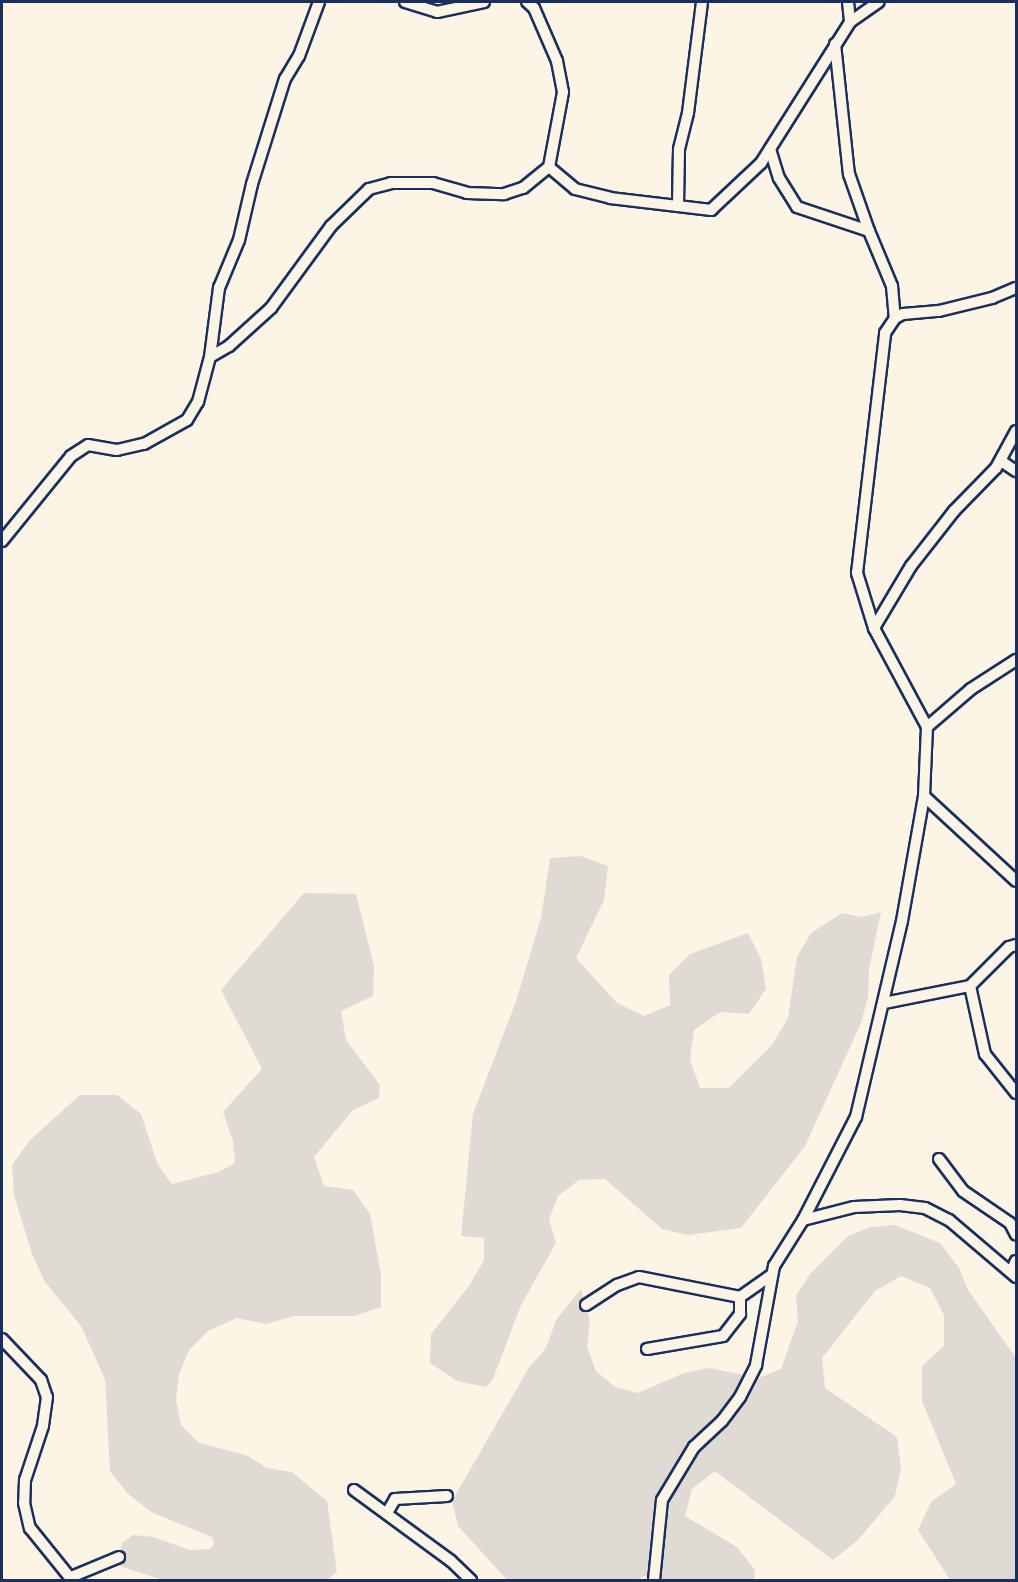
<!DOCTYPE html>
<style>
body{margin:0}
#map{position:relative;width:1018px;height:1582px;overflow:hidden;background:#fcf5e5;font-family:"Shantell Sans",sans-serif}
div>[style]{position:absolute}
.green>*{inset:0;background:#dfdbd4}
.roads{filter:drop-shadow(2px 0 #1b2f5e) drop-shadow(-2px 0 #1b2f5e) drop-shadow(0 2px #1b2f5e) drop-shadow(0 -2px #1b2f5e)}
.minor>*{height:10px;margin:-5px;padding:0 5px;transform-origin:5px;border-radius:5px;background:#fcf5e5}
span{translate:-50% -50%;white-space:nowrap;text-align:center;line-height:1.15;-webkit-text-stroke:4.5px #fcf5e5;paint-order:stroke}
.frame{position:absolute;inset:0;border:3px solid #1b2f5e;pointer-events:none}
</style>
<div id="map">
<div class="green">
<div style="clip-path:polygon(581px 856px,608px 866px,604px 900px,576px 958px,617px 1003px,644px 1016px,670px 1005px,669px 975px,690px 954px,748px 933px,761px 959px,766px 989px,749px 1014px,720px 1012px,694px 1030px,690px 1060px,700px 1088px,729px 1088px,772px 1045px,788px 1018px,797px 957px,811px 933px,842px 913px,861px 917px,881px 912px,869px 969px,868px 997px,861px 1023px,805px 1146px,741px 1228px,688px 1235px,662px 1229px,605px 1179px,579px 1180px,558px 1196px,549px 1219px,556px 1243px,521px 1305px,493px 1379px,486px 1387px,457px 1381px,430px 1363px,431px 1334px,469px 1286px,484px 1260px,484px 1238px,461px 1236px,473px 1114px,516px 1001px,541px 918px,550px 858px)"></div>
<div style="clip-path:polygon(304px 893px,356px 894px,374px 966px,373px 996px,341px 1011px,346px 1040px,380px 1085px,379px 1098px,353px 1110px,314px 1157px,324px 1186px,353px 1190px,370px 1214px,381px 1275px,381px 1307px,354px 1316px,294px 1316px,266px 1324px,237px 1318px,208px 1331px,189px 1350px,179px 1374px,176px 1400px,181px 1425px,199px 1443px,246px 1455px,267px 1468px,292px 1472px,327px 1501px,337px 1572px,327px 1580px,163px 1580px,119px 1566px,122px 1543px,133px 1535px,153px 1537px,190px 1550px,211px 1549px,214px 1543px,212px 1537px,151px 1512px,128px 1494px,110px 1471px,105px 1379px,81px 1326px,45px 1282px,32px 1254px,14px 1195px,12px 1165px,30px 1140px,80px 1095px,117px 1095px,141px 1114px,158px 1165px,172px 1184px,219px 1172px,235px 1163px,233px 1141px,223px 1112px,262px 1069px,221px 990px)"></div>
<div style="clip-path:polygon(895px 1225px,940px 1243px,959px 1268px,968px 1290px,1016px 1358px,1016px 1580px,950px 1580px,918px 1530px,931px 1502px,956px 1484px,922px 1401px,922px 1366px,944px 1346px,944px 1315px,930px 1288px,901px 1276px,875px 1291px,822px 1358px,825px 1388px,897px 1437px,901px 1467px,895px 1496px,858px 1540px,833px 1560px,715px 1471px,692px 1489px,685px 1516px,737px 1547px,755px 1570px,754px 1580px,669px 1580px,644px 1576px,637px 1580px,507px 1580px,458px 1526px,452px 1501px,528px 1369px,546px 1348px,556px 1320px,581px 1289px,590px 1321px,587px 1347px,596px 1371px,615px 1387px,638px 1393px,684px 1373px,709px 1368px,758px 1378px,781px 1369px,798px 1321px,796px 1296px,810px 1274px,848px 1236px,871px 1227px)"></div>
</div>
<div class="roads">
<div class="minor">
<div style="left:405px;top:2px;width:34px;rotate:17deg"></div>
<div style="left:437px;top:12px;width:48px;rotate:-12deg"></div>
<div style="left:848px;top:2px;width:20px;rotate:84deg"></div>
<div style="left:835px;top:44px;width:131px;rotate:83.9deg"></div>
<div style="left:849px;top:174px;width:60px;rotate:70.7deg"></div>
<div style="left:770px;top:149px;width:30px;rotate:73deg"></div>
<div style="left:779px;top:178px;width:34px;rotate:58deg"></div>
<div style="left:797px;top:207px;width:76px;rotate:18.4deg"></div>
<div style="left:869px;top:231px;width:60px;rotate:67.3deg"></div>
<div style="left:892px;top:286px;width:32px;rotate:85deg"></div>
<div style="left:549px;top:167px;width:34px;rotate:40deg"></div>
<div style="left:575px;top:189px;width:36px;rotate:14deg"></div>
<div style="left:610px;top:198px;width:102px;rotate:6.8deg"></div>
<div style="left:711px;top:210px;width:69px;rotate:-43.2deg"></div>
<div style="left:761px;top:163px;width:167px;rotate:-57.7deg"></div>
<div style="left:850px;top:22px;width:35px;rotate:-35deg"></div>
<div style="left:678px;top:206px;width:57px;rotate:-89deg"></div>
<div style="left:679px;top:149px;width:37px;rotate:-76deg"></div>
<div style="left:688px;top:113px;width:112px;rotate:-82.8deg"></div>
<div style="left:210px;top:357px;width:22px;rotate:-30deg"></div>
<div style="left:229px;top:346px;width:57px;rotate:-42.1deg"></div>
<div style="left:271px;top:308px;width:102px;rotate:-53.8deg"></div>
<div style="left:331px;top:226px;width:53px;rotate:-44.2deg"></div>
<div style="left:369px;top:189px;width:23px;rotate:-15deg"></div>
<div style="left:391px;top:183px;width:42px"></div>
<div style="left:433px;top:183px;width:35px;rotate:16deg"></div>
<div style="left:467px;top:193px;width:37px;rotate:2deg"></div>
<div style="left:504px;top:194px;width:20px;rotate:-18deg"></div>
<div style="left:523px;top:188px;width:33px;rotate:-39deg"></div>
<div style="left:549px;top:167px;width:76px;rotate:-79.4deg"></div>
<div style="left:563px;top:92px;width:32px;rotate:-101deg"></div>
<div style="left:557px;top:61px;width:58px;rotate:-113.5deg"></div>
<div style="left:534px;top:8px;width:9px;rotate:-139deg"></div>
<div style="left:1001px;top:461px;width:18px;rotate:34deg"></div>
<div style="left:2px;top:541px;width:109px;rotate:-50.9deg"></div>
<div style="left:71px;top:456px;width:20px;rotate:-33deg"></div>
<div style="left:88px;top:445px;width:29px;rotate:10deg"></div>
<div style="left:117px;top:450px;width:28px;rotate:-13deg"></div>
<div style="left:144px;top:444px;width:49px;rotate:-29.2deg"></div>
<div style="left:187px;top:420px;width:21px;rotate:-59deg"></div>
<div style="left:198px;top:402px;width:47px;rotate:-75.1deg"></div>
<div style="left:210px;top:357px;width:70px;rotate:-82.6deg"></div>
<div style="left:219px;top:288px;width:52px;rotate:-67.4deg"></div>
<div style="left:239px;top:240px;width:57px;rotate:-76.9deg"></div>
<div style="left:252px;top:184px;width:110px;rotate:-72.6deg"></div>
<div style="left:285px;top:79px;width:27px;rotate:-59deg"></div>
<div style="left:299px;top:56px;width:58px;rotate:-69.7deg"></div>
<div style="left:874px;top:628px;width:72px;rotate:-59.2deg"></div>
<div style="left:911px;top:566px;width:70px;rotate:-52deg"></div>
<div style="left:954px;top:511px;width:60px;rotate:-45.7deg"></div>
<div style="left:996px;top:468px;width:42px;rotate:-61.6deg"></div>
<div style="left:927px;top:727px;width:58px;rotate:-40.8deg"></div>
<div style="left:971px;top:689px;width:54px;rotate:-32.8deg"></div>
<div style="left:924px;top:796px;width:125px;rotate:42.7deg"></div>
<div style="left:970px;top:986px;width:70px;rotate:77.6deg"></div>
<div style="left:985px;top:1054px;width:50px;rotate:51.5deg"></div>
<div style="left:884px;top:1003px;width:88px;rotate:-11.2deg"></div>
<div style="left:970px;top:986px;width:55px;rotate:-45deg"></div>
<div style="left:1009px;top:947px;width:7px;rotate:-16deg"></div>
<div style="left:939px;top:1159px;width:40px;rotate:53deg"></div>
<div style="left:963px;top:1191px;width:57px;rotate:34.2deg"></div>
<div style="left:1010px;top:1223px;width:13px;rotate:63deg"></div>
<div style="left:803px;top:1220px;width:53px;rotate:-14.3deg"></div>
<div style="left:854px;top:1207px;width:46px;rotate:-2.5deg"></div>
<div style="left:900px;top:1205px;width:25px;rotate:7deg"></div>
<div style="left:925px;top:1208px;width:27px;rotate:27deg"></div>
<div style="left:949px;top:1220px;width:88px;rotate:40.4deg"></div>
<div style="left:1011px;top:1272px;width:12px;rotate:-66deg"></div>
<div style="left:586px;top:1305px;width:37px;rotate:-33deg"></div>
<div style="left:617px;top:1285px;width:23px;rotate:-20deg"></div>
<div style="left:639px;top:1277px;width:103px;rotate:11.2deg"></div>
<div style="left:740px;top:1297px;width:39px;rotate:-35deg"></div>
<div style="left:2px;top:1339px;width:57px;rotate:46.4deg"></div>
<div style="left:41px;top:1380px;width:18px;rotate:71deg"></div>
<div style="left:47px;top:1397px;width:29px;rotate:98deg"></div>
<div style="left:43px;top:1426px;width:57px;rotate:108.4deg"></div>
<div style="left:25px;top:1480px;width:23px;rotate:92deg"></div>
<div style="left:24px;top:1503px;width:26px;rotate:77deg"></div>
<div style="left:30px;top:1528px;width:67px;rotate:51.1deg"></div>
<div style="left:647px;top:1349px;width:77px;rotate:-9.7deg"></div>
<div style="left:723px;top:1336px;width:28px;rotate:-52deg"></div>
<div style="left:740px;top:1314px;width:17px;rotate:-90deg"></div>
<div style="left:354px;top:1490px;width:120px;rotate:36.2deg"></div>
<div style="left:451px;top:1561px;width:28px;rotate:44deg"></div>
<div style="left:387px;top:1513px;width:16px;rotate:-60deg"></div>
<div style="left:395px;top:1499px;width:52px;rotate:-3.3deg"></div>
<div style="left:71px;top:1577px;width:52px;rotate:-22.6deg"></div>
<div style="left:654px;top:1580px;width:80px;rotate:-84.3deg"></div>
<div style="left:662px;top:1500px;width:62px;rotate:-58.9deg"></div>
<div style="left:694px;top:1447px;width:38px;rotate:-43deg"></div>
<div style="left:722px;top:1421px;width:30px;rotate:-53deg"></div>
<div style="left:740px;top:1397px;width:36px;rotate:-63deg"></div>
<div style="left:756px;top:1365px;width:101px;rotate:-79.7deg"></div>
<div style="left:774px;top:1266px;width:54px;rotate:-57.8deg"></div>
<div style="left:803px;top:1220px;width:116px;rotate:-62.8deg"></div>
<div style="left:856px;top:1117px;width:201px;rotate:-76.8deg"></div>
<div style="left:902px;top:921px;width:127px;rotate:-80deg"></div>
<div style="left:924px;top:796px;width:69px;rotate:-87.5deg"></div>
<div style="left:927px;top:727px;width:112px;rotate:-118.2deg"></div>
<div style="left:874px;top:628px;width:58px;rotate:-107.2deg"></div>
<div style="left:857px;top:573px;width:242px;rotate:-83.3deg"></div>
<div style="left:885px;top:333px;width:18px;rotate:-56deg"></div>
<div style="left:895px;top:318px;width:9px;rotate:-27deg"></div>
<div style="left:903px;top:314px;width:36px;rotate:-5deg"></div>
<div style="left:939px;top:311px;width:55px;rotate:-13.8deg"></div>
<div style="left:992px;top:298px;width:26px;rotate:-23deg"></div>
</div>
</div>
<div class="frame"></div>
</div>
